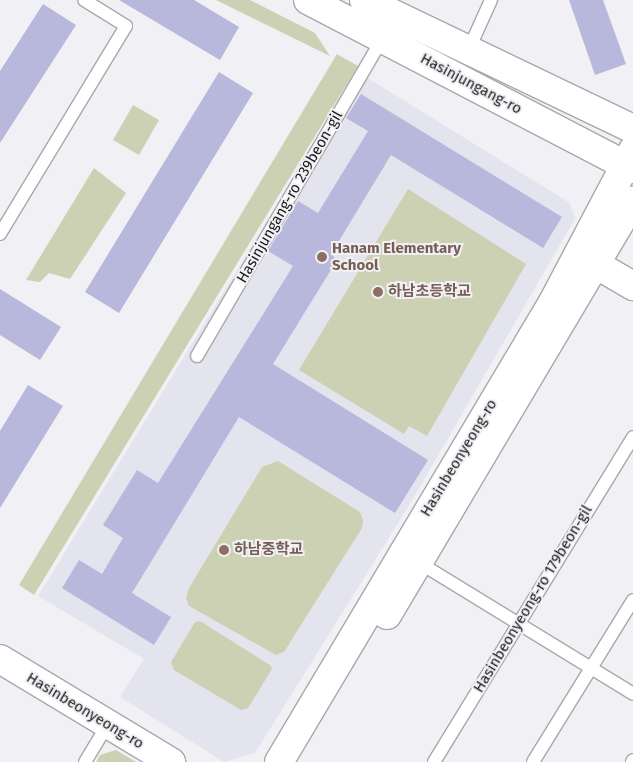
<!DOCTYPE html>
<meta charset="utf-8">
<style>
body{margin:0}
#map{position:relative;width:633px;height:762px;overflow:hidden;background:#f1f1f5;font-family:"Fira Sans","Noto Sans KR",sans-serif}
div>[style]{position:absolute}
.built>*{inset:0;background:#e4e4ee}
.green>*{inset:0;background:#cbd1b2}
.building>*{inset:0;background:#b8b7dc}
.roads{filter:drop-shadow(1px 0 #a8a8ab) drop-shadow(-1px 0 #a8a8ab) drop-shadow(0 1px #a8a8ab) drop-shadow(0 -1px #a8a8ab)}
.lane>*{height:12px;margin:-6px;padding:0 6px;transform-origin:6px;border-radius:6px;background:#fff}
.secondary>*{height:28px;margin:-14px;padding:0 14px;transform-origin:14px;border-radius:14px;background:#fff}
.dots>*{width:14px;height:14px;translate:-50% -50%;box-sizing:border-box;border:2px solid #f1f1f5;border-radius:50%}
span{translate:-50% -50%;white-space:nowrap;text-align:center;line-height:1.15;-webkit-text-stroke:4px #f1f1f5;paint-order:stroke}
.street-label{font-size:15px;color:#19191a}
.education-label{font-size:15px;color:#785e54;font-weight:700}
.left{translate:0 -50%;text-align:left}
</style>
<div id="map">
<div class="built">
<div style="clip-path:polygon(358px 72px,570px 203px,575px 219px,410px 504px,255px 753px,224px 762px,120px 697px,144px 659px,38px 596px)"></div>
</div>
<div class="green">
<div style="clip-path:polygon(216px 0,250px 0,315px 33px,330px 56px)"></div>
<div style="clip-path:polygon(337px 54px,358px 66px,34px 595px,19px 585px)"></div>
<div style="clip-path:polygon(133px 105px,159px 120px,139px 155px,113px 140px)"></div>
<div style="clip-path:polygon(94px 168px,126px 193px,70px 279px,49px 273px,40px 282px,26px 280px)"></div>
<div style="clip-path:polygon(408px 189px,526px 264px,427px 436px,409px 426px,404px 434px,299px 370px)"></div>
<div style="clip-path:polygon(278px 461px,360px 512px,363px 520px,362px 528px,284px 652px,276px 655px,189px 606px,186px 598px,189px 588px,262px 467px)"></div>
<div style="clip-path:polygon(200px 621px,270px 665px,272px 669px,248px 708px,241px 710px,174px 670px,171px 662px,195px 622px)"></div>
<div style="clip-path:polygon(116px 750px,136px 762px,96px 762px,100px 755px)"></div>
</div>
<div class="building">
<div style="clip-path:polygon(119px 0,194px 0,239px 27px,220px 60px)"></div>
<div style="clip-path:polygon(569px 0,603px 0,626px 64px,595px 75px)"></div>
<div style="clip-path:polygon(43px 4px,76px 25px,0 143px,0 71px)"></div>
<div style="clip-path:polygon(219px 72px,253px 93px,119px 313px,85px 292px)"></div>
<div style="clip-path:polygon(361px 94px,562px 217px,543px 248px,391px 155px,331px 254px,337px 260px,273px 364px,428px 460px,395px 513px,239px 417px,132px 593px,171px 617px,154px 645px,62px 588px,79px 560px,102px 574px,123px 538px,103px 525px,137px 470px,158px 483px,293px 266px,268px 251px,298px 201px,318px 213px,368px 131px,346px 118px)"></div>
<div style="clip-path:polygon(0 289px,61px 327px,40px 360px,0 335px)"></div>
<div style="clip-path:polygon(28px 385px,63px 406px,0 508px,0 431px)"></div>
</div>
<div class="roads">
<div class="lane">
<div style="left:468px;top:51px;width:56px;rotate:-65.7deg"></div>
<div style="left:0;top:234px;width:243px;rotate:-58.8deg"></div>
<div style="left:126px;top:26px;width:49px;rotate:-148.2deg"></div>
<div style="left:197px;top:356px;width:368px;rotate:-59.7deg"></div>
<div style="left:418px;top:562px;width:252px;rotate:31.5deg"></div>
<div style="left:85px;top:762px;width:44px;rotate:-58.8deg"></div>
<div style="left:434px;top:762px;width:381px;rotate:-58.5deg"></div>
<div style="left:533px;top:762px;width:190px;rotate:-58.3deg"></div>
<div style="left:632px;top:762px;width:2px;rotate:-63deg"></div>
</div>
<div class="secondary">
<div style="left:308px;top:0;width:366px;rotate:27.5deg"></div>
<div style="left:364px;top:0;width:298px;rotate:25.6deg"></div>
<div style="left:597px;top:265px;width:42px;rotate:30.3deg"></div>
<div style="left:387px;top:615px;width:482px;rotate:-59.3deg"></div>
<div style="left:0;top:659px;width:200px;rotate:31.1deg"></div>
<div style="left:279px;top:762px;width:535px;rotate:-59.22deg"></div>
<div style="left:553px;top:302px;width:172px;rotate:-62.2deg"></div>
</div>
</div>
<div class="dots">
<div style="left:322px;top:257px;background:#8d6e63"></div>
<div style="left:378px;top:292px;background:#8d6e63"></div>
<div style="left:224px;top:550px;background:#8d6e63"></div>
</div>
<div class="street-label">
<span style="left:471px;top:84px;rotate:28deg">Hasinjungang-ro</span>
<span style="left:290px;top:197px;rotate:-60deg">Hasinjungang-ro 239beon-gil</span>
<span style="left:459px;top:458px;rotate:-59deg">Hasinbeonyeong-ro</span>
<span style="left:533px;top:599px;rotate:-59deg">Hasinbeonyeong-ro 179beon-gil</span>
<span style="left:85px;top:711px;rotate:31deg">Hasinbeonyeong-ro</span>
</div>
<div class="education-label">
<span class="left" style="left:332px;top:257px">Hanam Elementary<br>School</span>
<span class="left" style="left:388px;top:292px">하남초등학교</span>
<span class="left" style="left:234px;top:550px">하남중학교</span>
</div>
</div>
